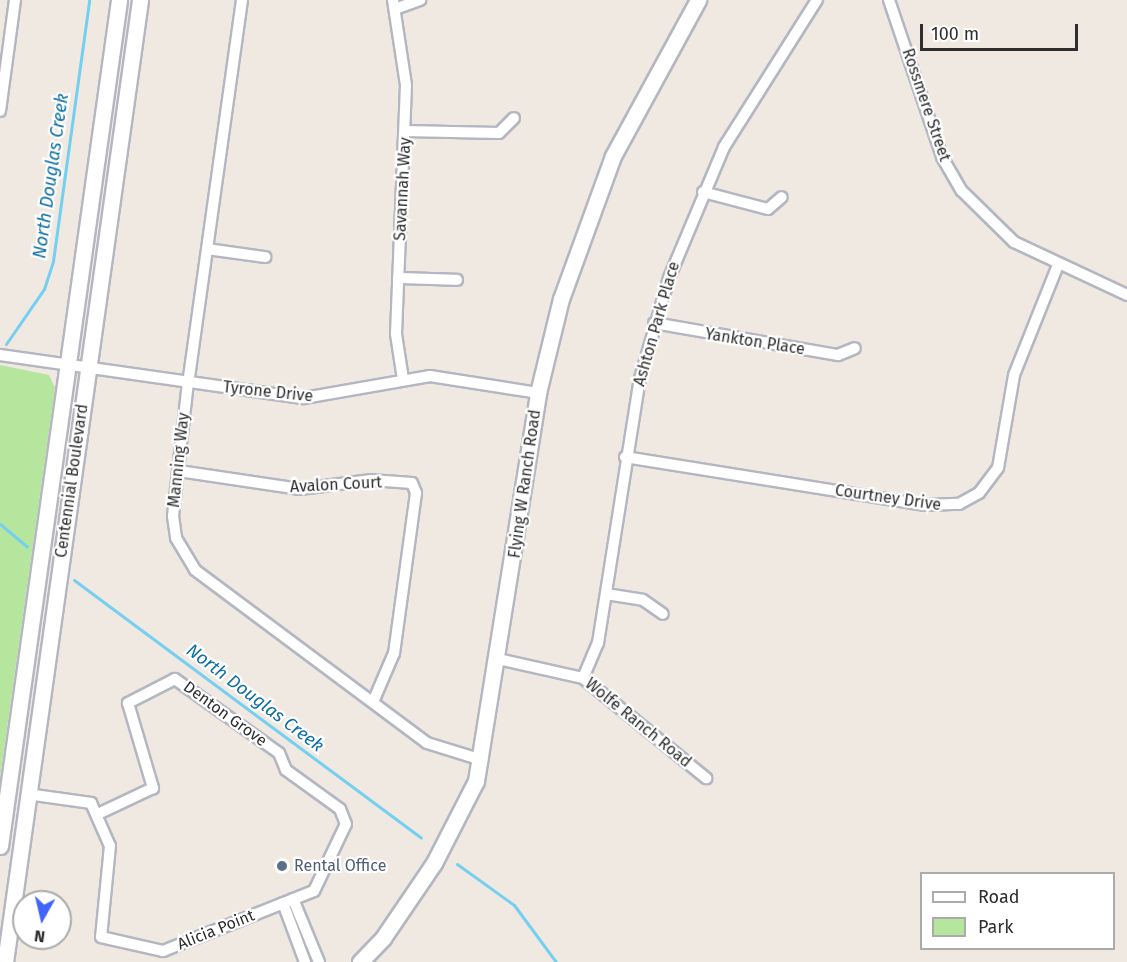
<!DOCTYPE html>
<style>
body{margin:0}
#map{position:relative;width:1127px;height:962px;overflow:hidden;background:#efe9e1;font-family:"Fira Sans",sans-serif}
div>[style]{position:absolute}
.green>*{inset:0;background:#b6e59e}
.stream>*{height:3px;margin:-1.5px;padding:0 1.5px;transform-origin:1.5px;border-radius:1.5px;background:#75cff0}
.roads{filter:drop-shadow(2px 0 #b4b7c1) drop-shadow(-2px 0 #b4b7c1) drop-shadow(0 2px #b4b7c1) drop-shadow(0 -2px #b4b7c1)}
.street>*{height:10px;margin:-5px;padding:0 5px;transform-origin:5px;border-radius:5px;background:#fff}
.secondary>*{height:15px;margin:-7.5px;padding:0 7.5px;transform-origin:7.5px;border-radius:7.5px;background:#fff}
.dots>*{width:16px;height:16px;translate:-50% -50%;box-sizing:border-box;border:3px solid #fff;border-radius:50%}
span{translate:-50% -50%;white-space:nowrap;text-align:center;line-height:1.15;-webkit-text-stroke:4.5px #fff;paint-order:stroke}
.street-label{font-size:16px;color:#2e2e2e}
.service-label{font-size:16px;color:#4e5e75}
.left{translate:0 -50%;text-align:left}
.water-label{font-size:18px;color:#0d6fa3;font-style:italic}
.legend{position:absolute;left:920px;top:872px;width:195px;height:78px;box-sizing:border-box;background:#fff;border:2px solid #ababab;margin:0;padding:8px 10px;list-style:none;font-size:18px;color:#2e2e2e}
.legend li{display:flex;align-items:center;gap:12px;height:30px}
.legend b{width:30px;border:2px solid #ababab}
.north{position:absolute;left:12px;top:890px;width:60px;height:60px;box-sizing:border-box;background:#fff;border:2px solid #ababab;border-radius:50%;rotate:188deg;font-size:16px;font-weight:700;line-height:24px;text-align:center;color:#2e2e2e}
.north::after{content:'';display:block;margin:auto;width:21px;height:27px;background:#4264fb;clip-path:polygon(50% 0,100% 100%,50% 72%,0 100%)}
.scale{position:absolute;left:920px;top:24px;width:158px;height:27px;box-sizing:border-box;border:3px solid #2e2e2e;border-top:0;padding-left:8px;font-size:18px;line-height:21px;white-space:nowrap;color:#2e2e2e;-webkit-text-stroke:4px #fff;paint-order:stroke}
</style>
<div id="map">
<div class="green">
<div style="clip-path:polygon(0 365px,49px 375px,55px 388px,0 778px)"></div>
</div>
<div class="stream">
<div style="left:6px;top:344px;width:67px;rotate:-55.4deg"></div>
<div style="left:44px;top:289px;width:29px;rotate:-72deg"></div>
<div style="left:53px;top:261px;width:263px;rotate:-82.1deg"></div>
<div style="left:0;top:524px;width:35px;rotate:40deg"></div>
<div style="left:74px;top:580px;width:432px;rotate:36.6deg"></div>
<div style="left:457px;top:864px;width:70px;rotate:35.7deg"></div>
<div style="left:514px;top:905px;width:71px;rotate:53.6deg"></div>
</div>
<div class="roads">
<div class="street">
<div style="left:242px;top:0;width:386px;rotate:98deg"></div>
<div style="left:188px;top:382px;width:135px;rotate:96.4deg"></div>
<div style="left:173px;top:516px;width:22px;rotate:82deg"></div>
<div style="left:176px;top:538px;width:37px;rotate:59deg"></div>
<div style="left:195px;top:570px;width:289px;rotate:36.7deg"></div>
<div style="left:427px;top:743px;width:58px;rotate:17.2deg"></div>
<div style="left:393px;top:0;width:86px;rotate:81.3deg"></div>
<div style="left:406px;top:85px;width:249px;rotate:92.3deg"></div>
<div style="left:396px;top:334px;width:46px;rotate:81.2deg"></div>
<div style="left:889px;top:0;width:166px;rotate:71.3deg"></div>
<div style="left:942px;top:157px;width:39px;rotate:60deg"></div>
<div style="left:962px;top:191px;width:73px;rotate:44.4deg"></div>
<div style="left:1014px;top:242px;width:125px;rotate:25.1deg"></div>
<div style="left:395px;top:9px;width:27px;rotate:-20deg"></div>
<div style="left:0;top:111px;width:112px;rotate:-82.3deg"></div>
<div style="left:405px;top:131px;width:94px;rotate:1.2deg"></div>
<div style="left:499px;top:133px;width:21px;rotate:-45deg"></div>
<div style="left:703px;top:192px;width:67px;rotate:14.7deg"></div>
<div style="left:768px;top:209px;width:18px;rotate:-41deg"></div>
<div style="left:207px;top:249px;width:59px;rotate:7.9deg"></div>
<div style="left:398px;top:278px;width:59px;rotate:1.9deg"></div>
<div style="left:654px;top:323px;width:187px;rotate:9.9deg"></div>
<div style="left:838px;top:355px;width:18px;rotate:-22deg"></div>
<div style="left:0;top:355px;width:307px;rotate:8.1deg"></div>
<div style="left:304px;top:398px;width:128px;rotate:-9.9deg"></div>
<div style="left:430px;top:376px;width:109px;rotate:8.9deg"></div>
<div style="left:625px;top:457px;width:304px;rotate:9.1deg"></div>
<div style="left:925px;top:505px;width:34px;rotate:-2deg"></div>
<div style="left:959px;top:504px;width:23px;rotate:-29deg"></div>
<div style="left:979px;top:493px;width:31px;rotate:-53deg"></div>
<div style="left:998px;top:468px;width:94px;rotate:-80.2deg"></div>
<div style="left:1014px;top:375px;width:118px;rotate:-68.2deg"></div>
<div style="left:179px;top:471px;width:122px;rotate:8.5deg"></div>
<div style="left:300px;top:489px;width:72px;rotate:-7.2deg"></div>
<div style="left:371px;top:480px;width:41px;rotate:4.2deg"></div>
<div style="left:412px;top:483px;width:11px;rotate:68deg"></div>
<div style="left:416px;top:493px;width:162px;rotate:97.8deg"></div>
<div style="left:394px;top:653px;width:53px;rotate:113.2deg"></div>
<div style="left:606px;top:594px;width:37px;rotate:9deg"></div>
<div style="left:643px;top:600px;width:24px;rotate:35deg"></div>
<div style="left:498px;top:659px;width:87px;rotate:12.6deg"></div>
<div style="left:583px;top:678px;width:159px;rotate:39.1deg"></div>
<div style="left:583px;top:678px;width:38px;rotate:-67deg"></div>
<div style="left:598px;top:643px;width:267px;rotate:-81deg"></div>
<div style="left:640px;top:379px;width:105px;rotate:-74deg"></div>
<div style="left:669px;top:278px;width:142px;rotate:-67.2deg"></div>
<div style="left:724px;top:147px;width:174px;rotate:-57.7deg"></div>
<div style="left:27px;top:794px;width:65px;rotate:8deg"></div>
<div style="left:91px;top:803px;width:47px;rotate:66.2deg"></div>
<div style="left:110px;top:846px;width:91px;rotate:95.6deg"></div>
<div style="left:101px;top:937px;width:64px;rotate:12.7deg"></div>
<div style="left:163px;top:951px;width:162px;rotate:-21.7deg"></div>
<div style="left:314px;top:891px;width:74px;rotate:-64.5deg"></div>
<div style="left:346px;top:824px;width:16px;rotate:-112deg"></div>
<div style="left:340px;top:809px;width:67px;rotate:-144.2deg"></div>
<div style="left:286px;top:770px;width:18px;rotate:-112deg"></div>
<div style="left:279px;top:753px;width:128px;rotate:-144.6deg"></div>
<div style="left:175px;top:679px;width:53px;rotate:152.9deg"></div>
<div style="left:128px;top:703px;width:89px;rotate:73.6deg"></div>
<div style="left:153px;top:788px;width:61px;rotate:154.7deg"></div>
<div style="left:293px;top:899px;width:68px;rotate:67.6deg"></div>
<div style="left:283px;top:903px;width:63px;rotate:69.6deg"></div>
</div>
<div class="secondary">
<div style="left:0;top:846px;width:854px;rotate:-81.99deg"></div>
<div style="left:5px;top:962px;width:971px;rotate:-82.01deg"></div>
<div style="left:360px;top:962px;width:33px;rotate:-46deg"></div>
<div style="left:383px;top:938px;width:91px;rotate:-55.8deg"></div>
<div style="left:434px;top:863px;width:92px;rotate:-62.9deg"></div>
<div style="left:476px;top:781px;width:393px;rotate:-80.9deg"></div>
<div style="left:538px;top:393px;width:97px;rotate:-76.3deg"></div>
<div style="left:561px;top:299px;width:152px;rotate:-70deg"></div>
<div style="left:613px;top:156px;width:178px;rotate:-61.4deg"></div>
</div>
</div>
<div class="dots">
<div style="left:282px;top:866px;background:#5c6f8a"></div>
</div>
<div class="street-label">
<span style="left:926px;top:105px;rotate:71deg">Rossmere Street</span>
<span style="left:403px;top:189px;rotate:-87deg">Savannah Way</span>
<span style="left:657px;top:324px;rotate:-74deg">Ashton Park Place</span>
<span style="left:755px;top:342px;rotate:9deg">Yankton Place</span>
<span style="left:268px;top:392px;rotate:6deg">Tyrone Drive</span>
<span style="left:179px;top:460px;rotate:-84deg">Manning Way</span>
<span style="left:72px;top:481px;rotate:-82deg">Centennial Boulevard</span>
<span style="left:525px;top:484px;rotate:-82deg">Flying W Ranch Road</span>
<span style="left:336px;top:485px;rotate:-3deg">Avalon Court</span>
<span style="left:888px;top:498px;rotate:8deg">Courtney Drive</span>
<span style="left:225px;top:714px;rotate:36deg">Denton Grove</span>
<span style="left:638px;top:723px;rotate:39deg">Wolfe Ranch Road</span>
<span style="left:216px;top:930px;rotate:-22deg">Alicia Point</span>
</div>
<div class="service-label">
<span class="left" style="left:294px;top:866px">Rental Office</span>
</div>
<div class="water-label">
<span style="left:51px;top:176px;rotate:-82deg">North Douglas Creek</span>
<span style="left:255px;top:698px;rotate:37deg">North Douglas Creek</span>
</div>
<ul class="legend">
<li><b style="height:8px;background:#fff"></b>Road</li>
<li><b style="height:16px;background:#b6e59e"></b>Park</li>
</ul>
<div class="north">N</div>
<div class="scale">100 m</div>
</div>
